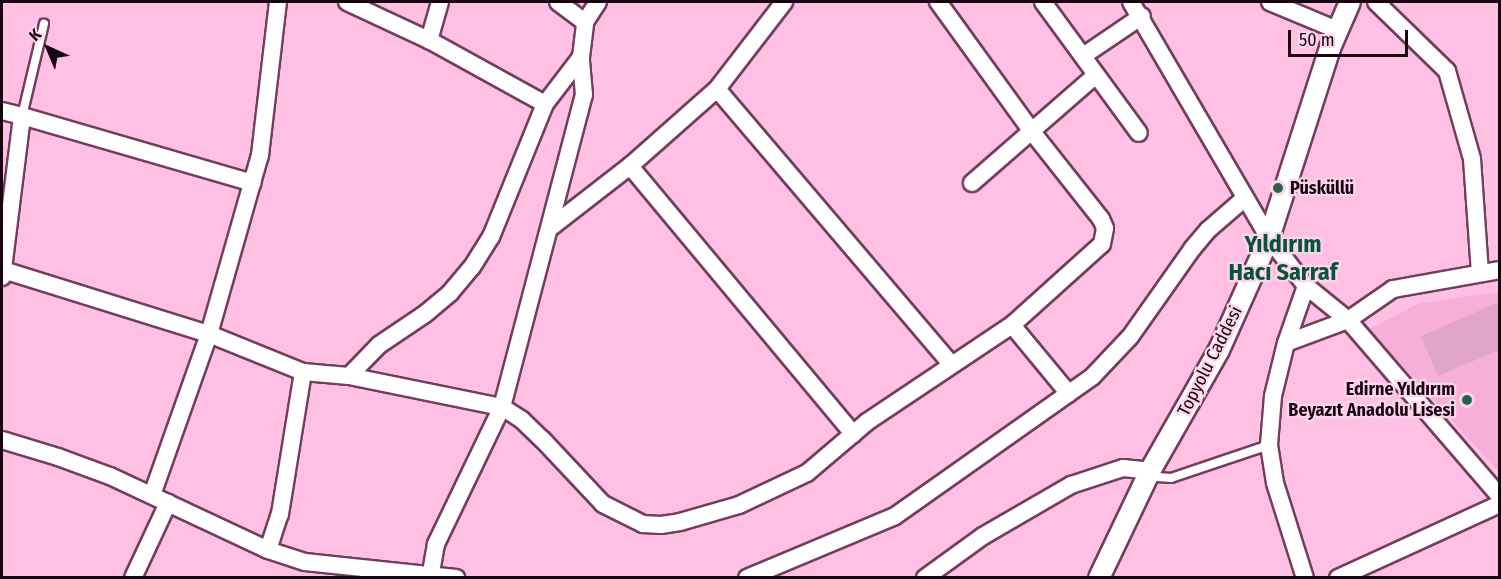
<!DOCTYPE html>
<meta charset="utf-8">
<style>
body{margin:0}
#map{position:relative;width:1501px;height:579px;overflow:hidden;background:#ffc0e4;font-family:"Fira Sans Condensed",sans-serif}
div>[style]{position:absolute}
.built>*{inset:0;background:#f6b0d8}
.green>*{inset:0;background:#e0a5c7}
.roads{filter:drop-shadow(2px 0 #723e5e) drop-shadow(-2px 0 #723e5e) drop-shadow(0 2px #723e5e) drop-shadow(0 -2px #723e5e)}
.service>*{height:8px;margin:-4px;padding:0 4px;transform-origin:4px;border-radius:4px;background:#fff}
.minor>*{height:16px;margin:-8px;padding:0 8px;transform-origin:8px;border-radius:8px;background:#fff}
.tertiary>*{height:20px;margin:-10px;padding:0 10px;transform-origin:10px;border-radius:10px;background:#fff}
.dots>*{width:16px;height:16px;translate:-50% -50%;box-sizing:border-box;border:3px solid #fdd6eb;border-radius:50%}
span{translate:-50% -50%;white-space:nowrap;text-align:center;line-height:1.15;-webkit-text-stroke:4.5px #fdd6eb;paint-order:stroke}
.poi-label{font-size:18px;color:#190511;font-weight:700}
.left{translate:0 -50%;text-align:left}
.right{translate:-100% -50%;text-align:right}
.street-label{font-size:18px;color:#190511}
.district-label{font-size:24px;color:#08533a;font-weight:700}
.frame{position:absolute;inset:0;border:3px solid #190511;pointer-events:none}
.north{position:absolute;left:18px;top:18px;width:60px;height:60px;-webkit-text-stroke:4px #fdd6eb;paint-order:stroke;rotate:316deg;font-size:16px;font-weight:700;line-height:24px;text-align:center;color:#190511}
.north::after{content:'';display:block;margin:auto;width:21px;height:27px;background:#190511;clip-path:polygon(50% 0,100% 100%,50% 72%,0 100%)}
.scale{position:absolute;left:1288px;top:30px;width:120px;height:27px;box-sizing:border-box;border:3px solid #190511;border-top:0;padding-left:8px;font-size:18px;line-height:21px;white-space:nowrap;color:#190511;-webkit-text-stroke:4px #fdd6eb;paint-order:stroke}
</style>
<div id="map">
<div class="built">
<div style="clip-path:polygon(1499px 292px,1499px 472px,1369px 329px,1420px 303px)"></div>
</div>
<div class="green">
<div style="clip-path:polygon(1499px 302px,1499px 350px,1438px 376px,1421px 336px)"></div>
</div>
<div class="roads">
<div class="service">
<div style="left:22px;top:116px;width:95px;rotate:-76.6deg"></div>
<div style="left:1150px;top:471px;width:10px;rotate:37deg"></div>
<div style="left:1158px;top:477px;width:13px;rotate:4deg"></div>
<div style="left:1171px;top:478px;width:103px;rotate:-18.6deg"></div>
</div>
<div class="minor">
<div style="left:347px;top:2px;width:90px;rotate:24.9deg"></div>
<div style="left:440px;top:2px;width:40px;rotate:106deg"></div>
<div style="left:429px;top:40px;width:132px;rotate:28.9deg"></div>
<div style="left:558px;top:2px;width:34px;rotate:37deg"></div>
<div style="left:1043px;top:2px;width:162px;rotate:53.8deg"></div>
<div style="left:1131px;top:2px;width:273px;rotate:59.7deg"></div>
<div style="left:1269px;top:238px;width:61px;rotate:52.4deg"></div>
<div style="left:1306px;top:286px;width:60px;rotate:109.3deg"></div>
<div style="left:1286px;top:343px;width:55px;rotate:103.8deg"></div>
<div style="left:1273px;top:396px;width:49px;rotate:94.7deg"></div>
<div style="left:1269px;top:445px;width:38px;rotate:81deg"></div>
<div style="left:1275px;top:483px;width:100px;rotate:72.5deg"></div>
<div style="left:1270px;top:2px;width:73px;rotate:22.7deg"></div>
<div style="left:1376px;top:2px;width:99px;rotate:44.2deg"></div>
<div style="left:1447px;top:71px;width:91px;rotate:74.1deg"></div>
<div style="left:1472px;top:159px;width:114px;rotate:86deg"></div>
<div style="left:1083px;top:56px;width:71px;rotate:-34.1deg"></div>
<div style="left:717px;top:89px;width:361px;rotate:49.6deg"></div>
<div style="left:2px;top:111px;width:21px;rotate:14deg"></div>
<div style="left:630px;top:166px;width:349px;rotate:50.2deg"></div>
<div style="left:972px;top:183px;width:164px;rotate:-41.1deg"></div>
<div style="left:550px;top:228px;width:101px;rotate:-37.8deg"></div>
<div style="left:630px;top:166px;width:116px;rotate:-41.5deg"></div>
<div style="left:717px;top:89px;width:110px;rotate:-52.4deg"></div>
<div style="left:3px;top:270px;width:216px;rotate:17.3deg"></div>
<div style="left:209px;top:334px;width:101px;rotate:22deg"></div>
<div style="left:303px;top:372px;width:46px;rotate:5deg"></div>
<div style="left:349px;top:376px;width:156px;rotate:11.5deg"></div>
<div style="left:502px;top:407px;width:24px;rotate:33deg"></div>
<div style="left:522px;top:420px;width:28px;rotate:44deg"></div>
<div style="left:542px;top:439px;width:89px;rotate:46.8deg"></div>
<div style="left:603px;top:504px;width:45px;rotate:26.6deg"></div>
<div style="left:643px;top:524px;width:18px;rotate:3deg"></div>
<div style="left:661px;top:525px;width:19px;rotate:-9deg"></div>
<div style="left:680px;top:522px;width:61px;rotate:-16.1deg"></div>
<div style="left:739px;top:505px;width:75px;rotate:-25.2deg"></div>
<div style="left:807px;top:473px;width:79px;rotate:-40.4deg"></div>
<div style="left:867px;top:422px;width:174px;rotate:-33.8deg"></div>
<div style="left:1012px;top:325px;width:121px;rotate:-42deg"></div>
<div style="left:1102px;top:244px;width:16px;rotate:-79deg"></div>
<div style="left:1105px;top:228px;width:10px;rotate:-114deg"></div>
<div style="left:1101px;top:219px;width:110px;rotate:-128.3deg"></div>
<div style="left:1033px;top:133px;width:162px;rotate:-125.9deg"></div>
<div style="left:1500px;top:270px;width:109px;rotate:169.9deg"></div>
<div style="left:1393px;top:289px;width:55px;rotate:145.4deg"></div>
<div style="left:1348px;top:320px;width:233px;rotate:49.3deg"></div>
<div style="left:2px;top:277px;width:162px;rotate:-82.9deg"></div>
<div style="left:22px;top:116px;width:240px;rotate:16.2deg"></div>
<div style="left:1012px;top:325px;width:89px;rotate:50.4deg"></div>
<div style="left:1286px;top:343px;width:66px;rotate:-20.4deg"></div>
<div style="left:1348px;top:320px;width:54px;rotate:-141deg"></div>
<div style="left:349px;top:376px;width:43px;rotate:-45.9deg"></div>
<div style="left:379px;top:345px;width:55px;rotate:-34deg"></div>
<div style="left:425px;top:314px;width:33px;rotate:-40deg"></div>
<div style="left:450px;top:293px;width:34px;rotate:-50deg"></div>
<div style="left:472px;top:267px;width:36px;rotate:-58deg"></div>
<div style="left:491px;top:237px;width:144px;rotate:-67.9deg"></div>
<div style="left:545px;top:104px;width:59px;rotate:-52.5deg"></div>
<div style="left:2px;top:440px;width:59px;rotate:16.9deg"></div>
<div style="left:58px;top:457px;width:55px;rotate:20.1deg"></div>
<div style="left:110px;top:476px;width:174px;rotate:25.1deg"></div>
<div style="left:268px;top:550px;width:39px;rotate:18deg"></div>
<div style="left:305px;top:562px;width:152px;rotate:6deg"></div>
<div style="left:152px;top:495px;width:171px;rotate:-70.5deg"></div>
<div style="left:209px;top:334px;width:186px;rotate:-74.1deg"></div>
<div style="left:260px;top:155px;width:154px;rotate:-83.3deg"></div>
<div style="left:268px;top:550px;width:38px;rotate:-72deg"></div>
<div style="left:280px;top:514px;width:144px;rotate:-80.8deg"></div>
<div style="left:133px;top:578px;width:83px;rotate:-65deg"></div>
<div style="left:430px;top:578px;width:35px;rotate:-80deg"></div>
<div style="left:436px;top:544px;width:152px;rotate:-64.3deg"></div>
<div style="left:502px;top:407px;width:323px;rotate:-75.3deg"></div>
<div style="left:584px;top:95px;width:38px;rotate:-95deg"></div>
<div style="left:581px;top:57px;width:35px;rotate:-83deg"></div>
<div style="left:585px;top:22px;width:24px;rotate:-57deg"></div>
<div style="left:747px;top:578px;width:160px;rotate:-22.7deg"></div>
<div style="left:895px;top:516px;width:241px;rotate:-35.2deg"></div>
<div style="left:1092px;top:377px;width:55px;rotate:-46.5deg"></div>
<div style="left:1130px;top:337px;width:108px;rotate:-54.8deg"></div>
<div style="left:1192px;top:249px;width:25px;rotate:-50deg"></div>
<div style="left:1208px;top:230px;width:49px;rotate:-40.9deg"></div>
<div style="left:925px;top:578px;width:72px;rotate:-35.9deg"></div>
<div style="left:983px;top:536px;width:102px;rotate:-30.1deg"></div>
<div style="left:1071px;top:485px;width:55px;rotate:-18.1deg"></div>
<div style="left:1123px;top:468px;width:27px;rotate:6deg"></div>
<div style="left:1338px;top:578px;width:178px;rotate:-24.6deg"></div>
</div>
<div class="tertiary">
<div style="left:1099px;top:578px;width:119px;rotate:-64.5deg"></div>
<div style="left:1150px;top:471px;width:139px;rotate:-60.3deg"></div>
<div style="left:1219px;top:350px;width:123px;rotate:-65.9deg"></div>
<div style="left:1269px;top:238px;width:200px;rotate:-72.2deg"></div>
<div style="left:1330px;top:48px;width:50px;rotate:-66.5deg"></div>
</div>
</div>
<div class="dots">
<div style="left:1278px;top:188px;background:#2a634b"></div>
<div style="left:1467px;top:400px;background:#2a634b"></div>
</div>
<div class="poi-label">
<span class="left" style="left:1290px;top:188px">Püsküllü</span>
<span class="right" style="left:1455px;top:400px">Edirne Yıldırım<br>Beyazıt Anadolu Lisesi</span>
</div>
<div class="street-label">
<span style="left:1210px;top:361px;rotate:-63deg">Topyolu Caddesi</span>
</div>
<div class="district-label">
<span style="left:1283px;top:259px">Yıldırım<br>Hacı Sarraf</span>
</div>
<div class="frame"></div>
<div class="north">K</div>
<div class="scale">50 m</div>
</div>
